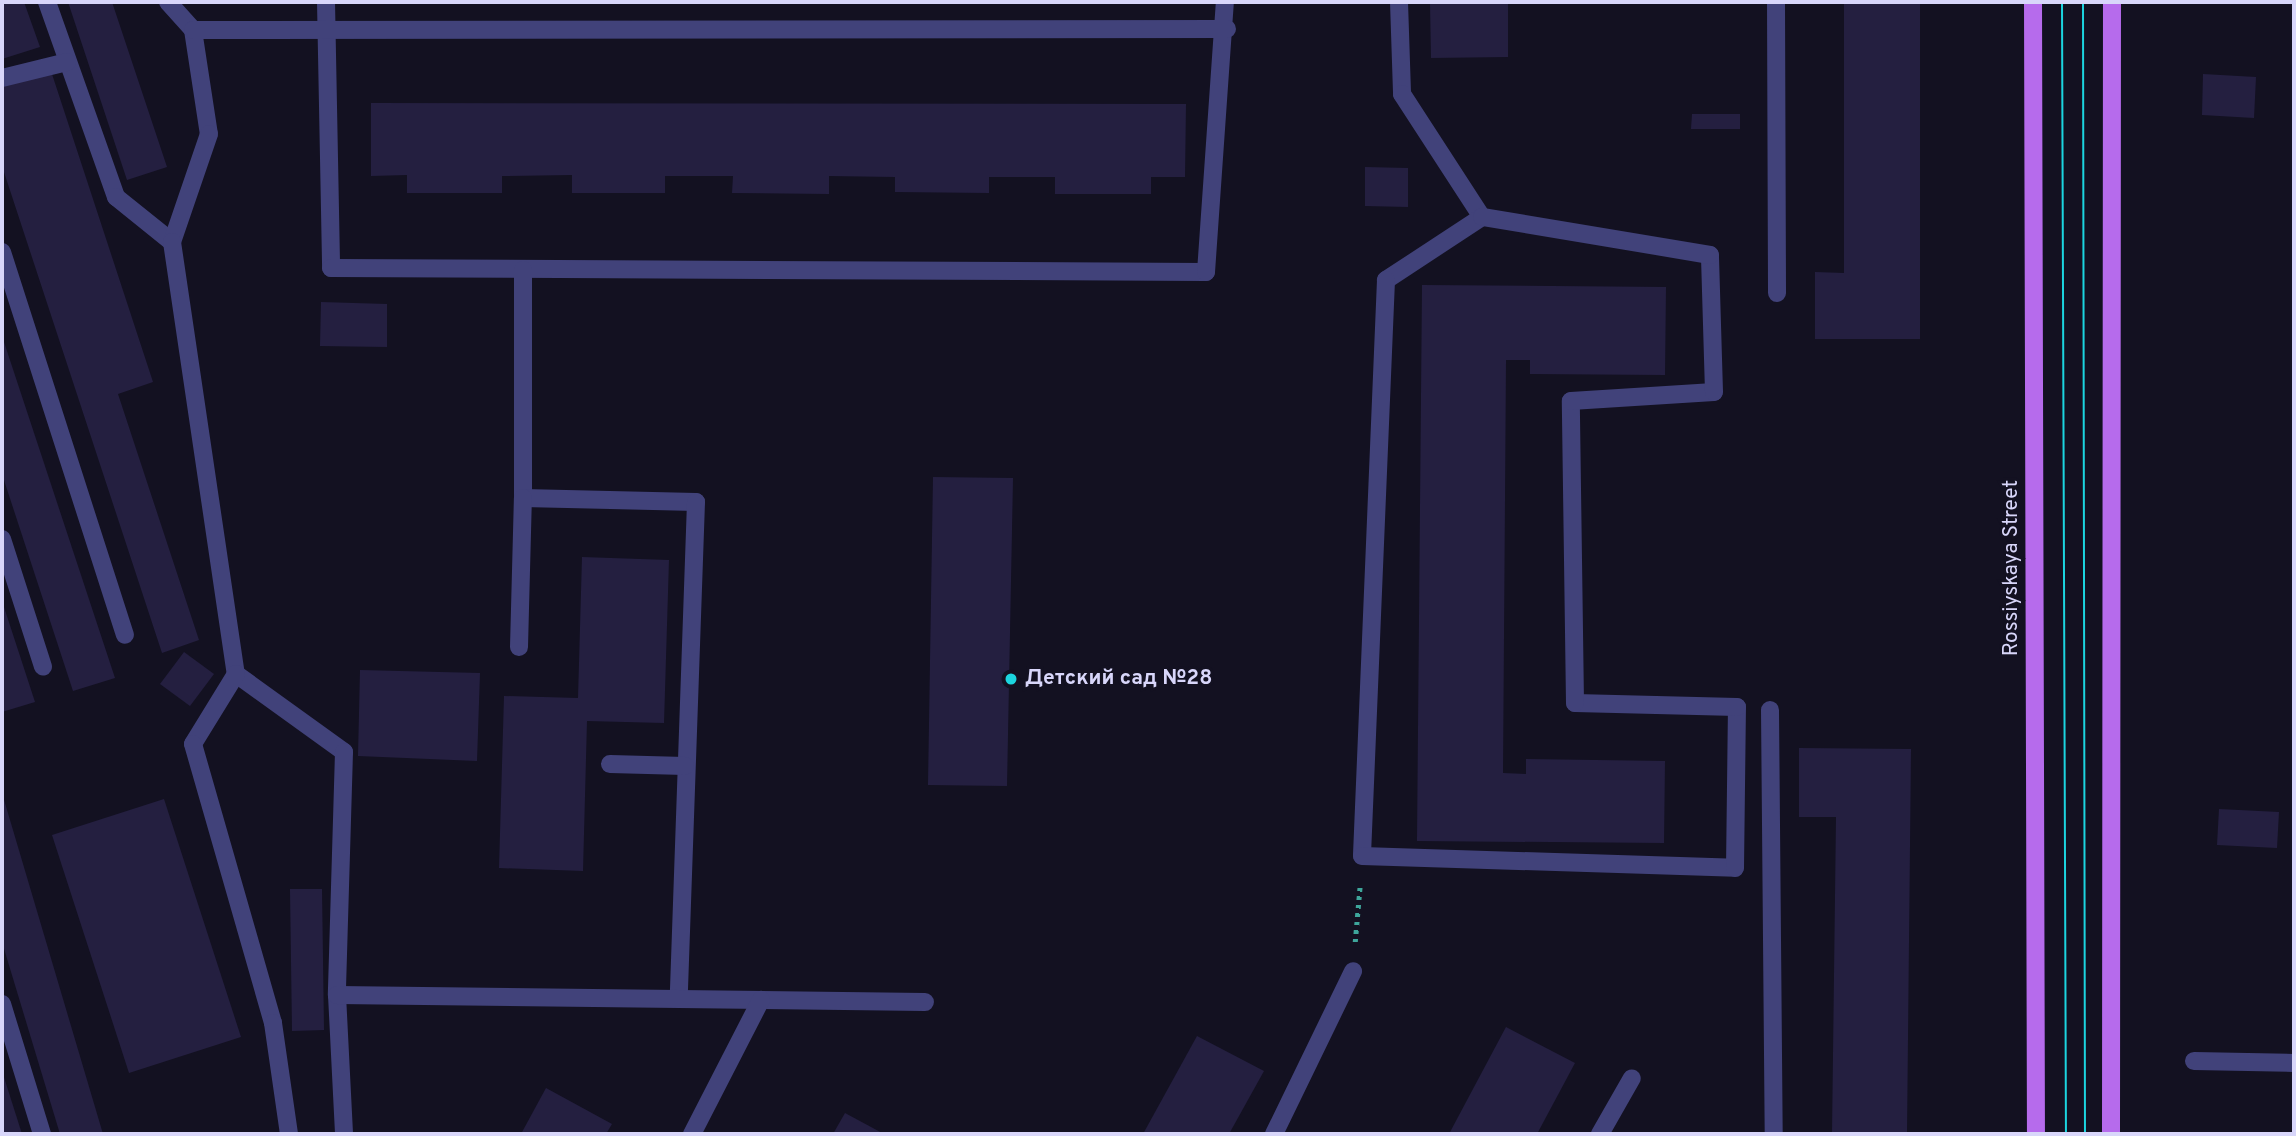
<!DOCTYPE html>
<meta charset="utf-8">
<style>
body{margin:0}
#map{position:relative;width:2296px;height:1136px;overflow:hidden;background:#131121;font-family:Overpass,sans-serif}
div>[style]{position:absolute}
.building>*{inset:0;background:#241f40}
.path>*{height:4.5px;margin-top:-2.25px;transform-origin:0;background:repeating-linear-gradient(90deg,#3ea69b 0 3.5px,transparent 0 8.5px)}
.minor>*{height:18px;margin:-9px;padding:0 9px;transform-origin:9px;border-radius:9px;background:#41427a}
.major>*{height:18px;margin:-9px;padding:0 9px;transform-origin:9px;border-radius:9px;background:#b66bec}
.tram>*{height:2px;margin:-1px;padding:0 1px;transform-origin:1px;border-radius:1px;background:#1cd5df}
.dots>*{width:19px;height:19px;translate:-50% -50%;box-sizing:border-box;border:4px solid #131121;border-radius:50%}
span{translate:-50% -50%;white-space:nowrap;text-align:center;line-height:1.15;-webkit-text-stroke:6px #131121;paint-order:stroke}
.street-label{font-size:21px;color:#d8d6fa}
.poi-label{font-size:21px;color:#d8d6fa;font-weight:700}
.left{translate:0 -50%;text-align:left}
.frame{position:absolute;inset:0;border:4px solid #d8d6fa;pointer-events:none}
</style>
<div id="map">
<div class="building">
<div style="clip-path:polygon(2px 2px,24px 2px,40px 47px,2px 59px)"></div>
<div style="clip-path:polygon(68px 2px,112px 2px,167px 167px,127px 180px)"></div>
<div style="clip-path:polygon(1430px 2px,1508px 2px,1508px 57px,1431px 58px)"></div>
<div style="clip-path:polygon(1844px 2px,1920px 2px,1920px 339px,1815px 339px,1815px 272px,1844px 273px)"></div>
<div style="clip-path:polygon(51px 71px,153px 382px,118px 394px,199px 640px,162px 653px,2px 166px,2px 87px)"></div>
<div style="clip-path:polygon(2203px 74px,2256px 77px,2254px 118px,2202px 115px)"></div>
<div style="clip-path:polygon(371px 103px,1186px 104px,1185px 177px,1151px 177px,1151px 194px,1055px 194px,1055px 177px,989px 177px,989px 193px,895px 192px,895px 177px,829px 176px,829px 194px,732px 193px,733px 176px,665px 176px,665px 193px,572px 193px,572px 175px,502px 176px,502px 193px,407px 193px,407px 175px,371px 176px)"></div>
<div style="clip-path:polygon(1692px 114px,1740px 114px,1740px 129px,1691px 129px)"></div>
<div style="clip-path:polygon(1365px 167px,1408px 168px,1408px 207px,1365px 206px)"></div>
<div style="clip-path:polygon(1422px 285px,1666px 287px,1665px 375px,1530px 374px,1530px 360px,1506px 360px,1503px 773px,1526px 774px,1526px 759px,1665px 761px,1664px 843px,1417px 841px)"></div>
<div style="clip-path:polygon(321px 302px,387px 304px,387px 347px,320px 346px)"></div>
<div style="clip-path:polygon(2px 336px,115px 678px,73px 691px,2px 474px)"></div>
<div style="clip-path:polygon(933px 477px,1013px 478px,1007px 786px,928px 785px)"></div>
<div style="clip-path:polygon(582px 557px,669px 560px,664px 723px,587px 721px,583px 871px,499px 868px,504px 696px,578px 698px)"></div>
<div style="clip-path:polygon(2px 601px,35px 702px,2px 712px)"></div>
<div style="clip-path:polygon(184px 652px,214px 674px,190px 706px,160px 684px)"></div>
<div style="clip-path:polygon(360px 670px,480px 673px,477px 761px,358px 756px)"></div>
<div style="clip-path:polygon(1799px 748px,1911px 749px,1907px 1134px,1832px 1134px,1836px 817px,1799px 817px)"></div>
<div style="clip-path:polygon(2px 793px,103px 1134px,60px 1134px,2px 942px)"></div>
<div style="clip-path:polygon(164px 799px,241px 1037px,129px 1073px,52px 835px)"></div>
<div style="clip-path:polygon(2219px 809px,2279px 812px,2277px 848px,2217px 845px)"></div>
<div style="clip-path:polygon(290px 889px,322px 889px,324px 1030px,292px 1031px)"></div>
<div style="clip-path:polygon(1506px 1027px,1575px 1063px,1537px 1134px,1449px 1134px)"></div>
<div style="clip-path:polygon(1197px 1036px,1264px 1071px,1229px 1134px,1143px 1134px)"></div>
<div style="clip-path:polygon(2px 1071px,22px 1134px,2px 1134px)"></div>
<div style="clip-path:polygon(546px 1088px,612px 1124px,606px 1134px,521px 1134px)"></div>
<div style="clip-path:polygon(845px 1113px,884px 1134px,833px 1134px)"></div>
</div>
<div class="path">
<div style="left:1355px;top:942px;width:57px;rotate:-85deg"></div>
</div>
<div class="minor">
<div style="left:47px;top:2px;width:207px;rotate:70.5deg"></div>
<div style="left:116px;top:197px;width:72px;rotate:38.8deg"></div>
<div style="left:168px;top:2px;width:38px;rotate:48deg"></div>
<div style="left:193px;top:30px;width:105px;rotate:81.3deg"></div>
<div style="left:209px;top:134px;width:114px;rotate:108.9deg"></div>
<div style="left:172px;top:242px;width:437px;rotate:81.6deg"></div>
<div style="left:236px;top:674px;width:133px;rotate:35.8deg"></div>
<div style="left:344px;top:752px;width:243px;rotate:91.7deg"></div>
<div style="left:337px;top:995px;width:139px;rotate:87.1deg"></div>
<div style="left:326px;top:2px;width:266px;rotate:88.9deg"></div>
<div style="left:331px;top:268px;width:875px;rotate:0.26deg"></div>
<div style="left:1206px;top:272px;width:271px;rotate:-86deg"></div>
<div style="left:1399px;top:2px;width:92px;rotate:88.1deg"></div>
<div style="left:1402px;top:94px;width:147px;rotate:57deg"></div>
<div style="left:1482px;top:217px;width:115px;rotate:146.7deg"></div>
<div style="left:1386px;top:280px;width:576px;rotate:92.39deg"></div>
<div style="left:1362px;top:856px;width:373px;rotate:1.8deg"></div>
<div style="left:1735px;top:868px;width:161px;rotate:-89.3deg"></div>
<div style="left:1737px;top:707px;width:162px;rotate:-178.6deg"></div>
<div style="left:1575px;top:703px;width:302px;rotate:-90.8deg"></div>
<div style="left:1571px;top:401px;width:143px;rotate:-3.6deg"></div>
<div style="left:1714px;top:392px;width:137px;rotate:-91.7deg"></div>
<div style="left:1710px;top:255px;width:231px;rotate:-170.5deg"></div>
<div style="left:1776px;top:2px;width:291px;rotate:89.8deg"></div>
<div style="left:193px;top:30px;width:1034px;rotate:-0.06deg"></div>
<div style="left:2px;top:78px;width:67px;rotate:-13.8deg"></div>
<div style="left:2px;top:252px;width:402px;rotate:72.2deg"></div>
<div style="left:523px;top:270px;width:228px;rotate:90deg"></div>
<div style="left:523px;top:498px;width:173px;rotate:1.3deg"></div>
<div style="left:696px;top:502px;width:497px;rotate:92deg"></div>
<div style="left:2px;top:539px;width:134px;rotate:72.2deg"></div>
<div style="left:519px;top:647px;width:149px;rotate:-88.5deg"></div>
<div style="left:236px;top:674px;width:82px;rotate:121.6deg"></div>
<div style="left:193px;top:744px;width:290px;rotate:74deg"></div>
<div style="left:273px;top:1023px;width:112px;rotate:81.8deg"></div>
<div style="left:1770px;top:710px;width:424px;rotate:89.5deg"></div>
<div style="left:610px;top:764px;width:75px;rotate:1.5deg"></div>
<div style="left:337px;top:995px;width:588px;rotate:0.68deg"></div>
<div style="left:2px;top:1004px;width:136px;rotate:72.9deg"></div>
<div style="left:2194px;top:1061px;width:100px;rotate:1.1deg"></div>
<div style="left:692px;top:1134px;width:151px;rotate:-62.8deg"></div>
<div style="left:1274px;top:1134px;width:181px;rotate:-64.1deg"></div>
<div style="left:1600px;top:1134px;width:64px;rotate:-60.3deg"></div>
</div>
<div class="major">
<div style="left:2033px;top:2px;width:1132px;rotate:89.85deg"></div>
<div style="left:2111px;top:1134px;width:1132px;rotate:-89.95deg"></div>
</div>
<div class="tram">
<div style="left:2062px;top:2px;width:1132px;rotate:89.8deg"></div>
<div style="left:2083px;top:2px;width:1132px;rotate:89.9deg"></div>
</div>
<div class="dots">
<div style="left:1011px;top:679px;background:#1cd5df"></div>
</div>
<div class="street-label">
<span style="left:2012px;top:568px;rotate:-90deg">Rossiyskaya Street</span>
</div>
<div class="poi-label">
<span class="left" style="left:1025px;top:679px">Детский сад №28</span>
</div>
<div class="frame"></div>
</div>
